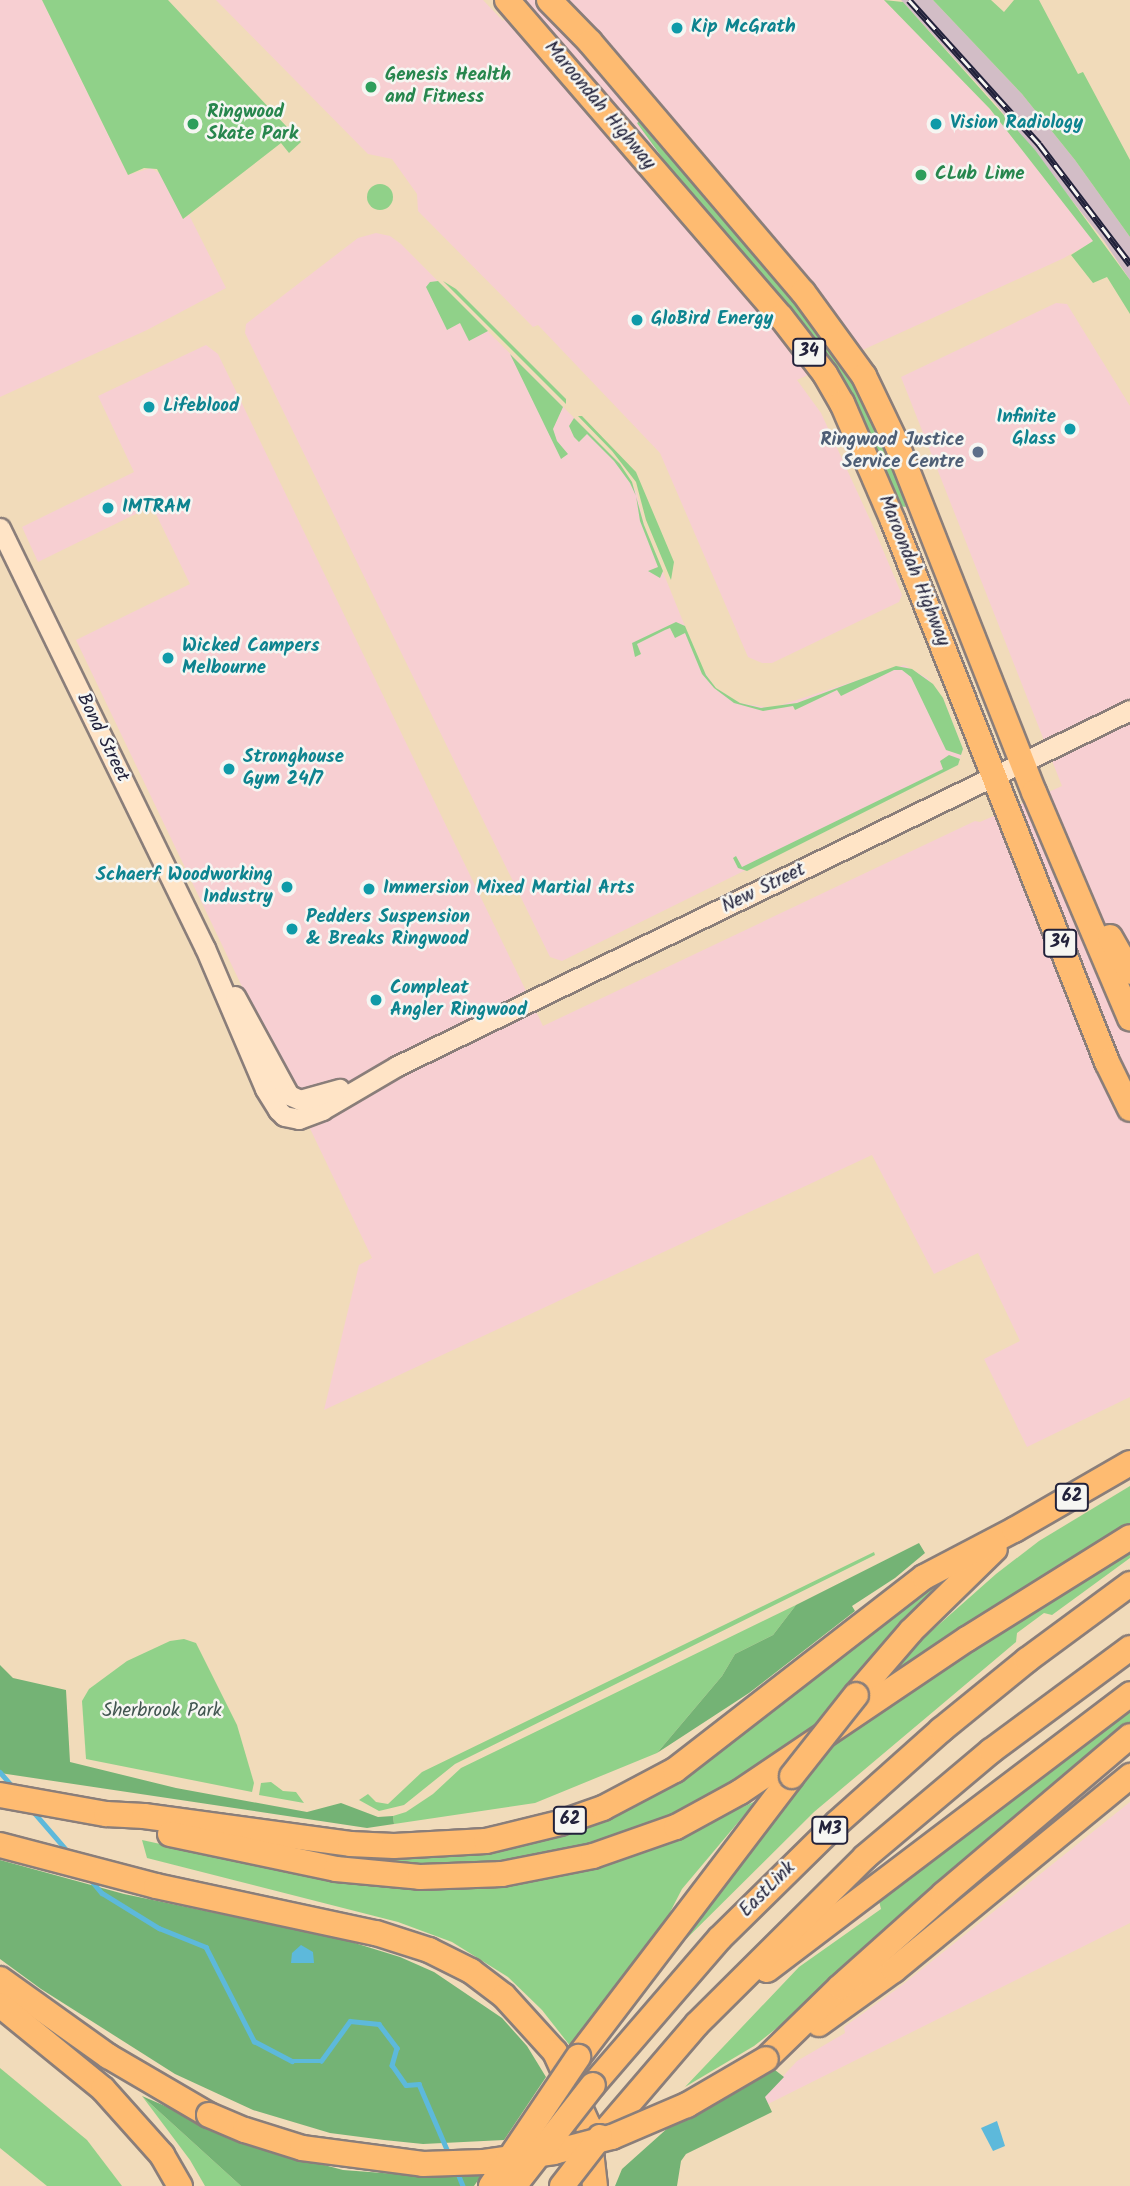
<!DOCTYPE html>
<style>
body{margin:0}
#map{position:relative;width:1130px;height:2186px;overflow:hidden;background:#f1dbba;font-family:Kalam,sans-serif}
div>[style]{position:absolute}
.built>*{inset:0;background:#f7cfd2}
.industrial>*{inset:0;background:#d2bdc6}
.green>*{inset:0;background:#90d189}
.round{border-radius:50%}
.forest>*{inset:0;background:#74b375}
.water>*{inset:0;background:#5db9db}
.stream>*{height:4.5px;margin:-2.25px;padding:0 2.25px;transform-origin:2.25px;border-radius:2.25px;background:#5db9db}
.roads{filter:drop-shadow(2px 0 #8a7e7a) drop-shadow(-2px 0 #8a7e7a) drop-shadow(0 2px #8a7e7a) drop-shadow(0 -2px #8a7e7a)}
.secondary>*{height:19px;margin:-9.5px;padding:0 9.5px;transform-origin:9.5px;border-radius:9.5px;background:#ffe4c6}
.highway>*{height:24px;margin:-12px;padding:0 12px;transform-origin:12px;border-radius:12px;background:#febb71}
.rail>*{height:7px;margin-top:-3.5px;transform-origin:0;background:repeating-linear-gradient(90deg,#f6f6f2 0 13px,#22223b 0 26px);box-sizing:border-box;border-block:2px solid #22223b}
.bridges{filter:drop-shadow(2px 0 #8a7e7a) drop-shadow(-2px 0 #8a7e7a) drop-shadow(0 2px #8a7e7a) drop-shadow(0 -2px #8a7e7a)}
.highway-bridge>*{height:24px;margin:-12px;padding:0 12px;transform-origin:12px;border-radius:12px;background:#febb71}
.dots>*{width:19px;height:19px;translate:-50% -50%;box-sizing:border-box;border:4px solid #f6f6f2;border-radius:50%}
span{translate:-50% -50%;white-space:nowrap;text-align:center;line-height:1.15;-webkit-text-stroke:5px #f6f6f2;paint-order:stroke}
.shield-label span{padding:2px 5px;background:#f6f6f2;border:2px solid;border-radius:5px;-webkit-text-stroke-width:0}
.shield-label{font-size:18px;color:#22223b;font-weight:700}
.culture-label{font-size:19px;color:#0d838f;font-weight:700}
.left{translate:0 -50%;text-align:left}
.right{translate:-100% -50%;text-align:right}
.leisure-label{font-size:19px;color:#27864d;font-weight:700}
.street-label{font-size:19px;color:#22223b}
.service-label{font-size:19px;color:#4e5e75;font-weight:700}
.park-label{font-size:19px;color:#435752}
</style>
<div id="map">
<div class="built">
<div style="clip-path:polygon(0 0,42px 0,128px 175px,151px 168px,162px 175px,183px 219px,189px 215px,226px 288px,147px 330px,0 397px)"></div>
<div style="clip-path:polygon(216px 0,483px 0,503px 21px,519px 0,884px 0,990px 109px,1094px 241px,1064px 258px,797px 380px,821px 413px,872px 524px,902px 595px,899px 602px,772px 663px,762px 663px,748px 657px,660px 453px,538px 325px,533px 327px,418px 211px,417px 194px,392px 159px,368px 154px)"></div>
<div style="clip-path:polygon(376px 233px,390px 236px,401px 244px,620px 464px,637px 493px,644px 525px,701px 666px,716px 689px,740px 703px,772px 708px,904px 665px,927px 678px,943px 698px,963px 749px,958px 765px,562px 961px,550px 957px,245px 333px,246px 324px,358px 238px)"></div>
<div style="clip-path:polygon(1056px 303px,1067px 304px,1130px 406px,1130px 1397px,1027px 1447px,984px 1359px,1020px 1341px,978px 1253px,934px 1274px,872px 1155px,324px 1410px,359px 1265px,372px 1258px,76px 640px,190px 584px,152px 506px,38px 562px,22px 527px,134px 472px,98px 396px,206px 345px,218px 354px,543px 1026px,975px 821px,980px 822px,1062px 786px,901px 377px)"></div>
<div style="clip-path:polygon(1130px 1802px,1130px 1923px,768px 2104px,764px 2097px,797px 2061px,845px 2033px,844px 2027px,901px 1986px)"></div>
</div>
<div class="industrial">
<div style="clip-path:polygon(901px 0,933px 0,1022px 94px,1075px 160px,1130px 237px,1130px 280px,1104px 241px,995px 103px)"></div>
</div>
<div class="green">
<div style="clip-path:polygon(42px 0,168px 0,301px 142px,289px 153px,281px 143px,183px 219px,157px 169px,144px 168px,128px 175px)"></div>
<div style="clip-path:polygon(884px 0,903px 2px,1035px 150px,1130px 280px,1130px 314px,1107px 277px,1093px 283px,1071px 255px,1093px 241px,990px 109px)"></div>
<div style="clip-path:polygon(933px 0,991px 0,1004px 12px,1014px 0,1039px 0,1078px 74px,1083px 72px,1130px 160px,1130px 237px,1075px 160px,1022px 94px)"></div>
<div style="clip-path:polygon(641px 120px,820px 329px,861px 395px,890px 460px,906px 507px,900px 506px,849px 389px,820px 346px,672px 171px,637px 123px)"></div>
<div class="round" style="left:367px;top:184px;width:26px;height:26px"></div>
<div style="clip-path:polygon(438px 281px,488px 331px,469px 341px,460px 323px,447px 330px,426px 287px,430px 282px)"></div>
<div style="clip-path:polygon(443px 281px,456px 289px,566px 399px,566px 404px)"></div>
<div style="clip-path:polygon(510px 354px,563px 407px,553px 429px,557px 441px,568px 454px,561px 459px)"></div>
<div style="clip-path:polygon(578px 416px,582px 416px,636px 472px,674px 562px,671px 580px,646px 520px,636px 482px,612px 451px)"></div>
<div style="clip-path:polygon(574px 418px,620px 464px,632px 482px,644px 525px,663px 571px,660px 578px,648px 571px,658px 567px,640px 521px,636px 496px,630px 483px,614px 461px,587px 434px,579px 442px,574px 437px,569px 426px)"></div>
<div style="clip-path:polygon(676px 622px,685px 626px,706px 675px,716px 688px,740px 703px,761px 708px,797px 703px,896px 666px,912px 669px,933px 684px,943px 698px,963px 749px,961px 755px,946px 750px,911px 677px,902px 670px,894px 670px,841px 696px,837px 690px,795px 710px,793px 706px,763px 711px,734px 703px,714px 688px,702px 674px,685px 633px,675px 638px,670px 628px,665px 630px,637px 644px,641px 654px,635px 657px,632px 643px)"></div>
<div style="clip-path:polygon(949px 755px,960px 759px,958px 765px,747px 871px,738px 868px,733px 858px,736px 856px,742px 867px,943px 769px,940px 761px)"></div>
<div style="clip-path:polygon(1130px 1486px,1130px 1524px,882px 1681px,926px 1636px,996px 1574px,1039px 1541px)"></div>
<div style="clip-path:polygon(1130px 1547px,1130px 1558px,1052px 1615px,1044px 1613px,1017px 1633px,1016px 1642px,814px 1812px,670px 1955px,843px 1730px)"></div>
<div style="clip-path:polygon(874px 1552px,875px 1555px,455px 1764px,404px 1805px,379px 1811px,359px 1800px,368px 1794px,376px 1802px,388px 1804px,422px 1772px)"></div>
<div style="clip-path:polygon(956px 1575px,888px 1638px,808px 1734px,737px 1782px,664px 1821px,561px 1851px,523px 1858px,441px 1865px,377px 1862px,377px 1858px,395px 1854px,584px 1824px,928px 1583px)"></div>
<div style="clip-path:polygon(796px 1605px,773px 1635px,735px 1654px,722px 1676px,657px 1753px,535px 1803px,394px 1824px,393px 1816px,406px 1812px,433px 1794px,461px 1768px)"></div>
<div style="clip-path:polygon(184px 1639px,196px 1643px,237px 1725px,254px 1783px,252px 1792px,86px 1759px,82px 1701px,89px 1689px,127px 1661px,170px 1641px)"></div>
<div style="clip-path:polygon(1130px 1712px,1130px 1728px,801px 2009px,754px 2046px,685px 2087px,799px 1967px,881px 1909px,878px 1897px)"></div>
<div style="clip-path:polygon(271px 1782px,283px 1791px,296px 1792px,304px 1803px,259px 1795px,261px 1783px)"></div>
<div style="clip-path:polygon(756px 1801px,682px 1889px,665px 1922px,571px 2047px,542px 2010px,508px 1977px,452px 1942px,398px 1922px,147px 1858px,142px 1840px,211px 1855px,434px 1885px,664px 1842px)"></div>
<div style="clip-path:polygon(0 2068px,87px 2140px,122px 2186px,47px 2186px,0 2148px)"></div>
<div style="clip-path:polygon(142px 2096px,241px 2186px,205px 2186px,190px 2160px)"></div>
</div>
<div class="forest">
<div style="clip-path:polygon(919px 1543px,925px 1553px,895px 1578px,852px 1606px,855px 1611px,749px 1693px,657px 1753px,722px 1676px,735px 1654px,773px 1635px,796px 1605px)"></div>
<div style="clip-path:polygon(0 1665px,13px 1678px,66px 1690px,70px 1762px,176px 1788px,307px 1812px,341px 1803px,378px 1817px,393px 1816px,394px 1824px,367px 1828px,0 1773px)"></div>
<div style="clip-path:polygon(0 1860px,124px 1894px,345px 1940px,400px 1957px,434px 1972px,502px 2018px,527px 2046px,546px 2077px,504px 2140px,423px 2144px,384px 2140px,330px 2133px,253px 2110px,175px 2074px,41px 1989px,0 1959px)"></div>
<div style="clip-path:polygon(775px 2070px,784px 2077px,765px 2097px,772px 2112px,686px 2154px,681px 2161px,677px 2186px,615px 2186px,622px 2169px,670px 2126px)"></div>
<div style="clip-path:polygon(142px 2096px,264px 2149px,343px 2170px,422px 2176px,481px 2176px,474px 2186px,241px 2186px)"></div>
</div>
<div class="water">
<div style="clip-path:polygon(301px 1945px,313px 1952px,314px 1963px,291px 1963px,292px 1953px)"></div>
<div style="clip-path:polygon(997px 2121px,1005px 2146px,993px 2151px,981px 2128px)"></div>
</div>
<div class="stream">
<div style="left:0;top:1772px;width:20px;rotate:49deg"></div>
<div style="left:32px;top:1810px;width:58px;rotate:49.2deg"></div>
<div style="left:91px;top:1880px;width:17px;rotate:50deg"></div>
<div style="left:102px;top:1893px;width:67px;rotate:31.6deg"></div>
<div style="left:159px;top:1928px;width:51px;rotate:22deg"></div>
<div style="left:206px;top:1947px;width:106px;rotate:62.9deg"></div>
<div style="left:254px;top:2041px;width:43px;rotate:27.8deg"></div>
<div style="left:292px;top:2061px;width:29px"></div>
<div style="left:321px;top:2061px;width:49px;rotate:-54.1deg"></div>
<div style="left:350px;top:2021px;width:29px;rotate:6deg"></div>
<div style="left:379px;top:2024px;width:30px;rotate:53deg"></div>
<div style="left:397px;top:2048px;width:18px;rotate:106deg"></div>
<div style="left:392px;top:2065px;width:24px;rotate:55deg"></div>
<div style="left:406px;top:2085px;width:13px;rotate:-4deg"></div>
<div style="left:419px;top:2084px;width:76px;rotate:66.8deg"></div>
<div style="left:457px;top:2171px;width:16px;rotate:68deg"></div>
</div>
<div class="roads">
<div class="secondary">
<div style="left:0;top:528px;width:467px;rotate:64deg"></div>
<div style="left:205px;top:948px;width:153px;rotate:66.9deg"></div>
<div style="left:265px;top:1089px;width:25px;rotate:58deg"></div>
<div style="left:278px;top:1110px;width:8px;rotate:45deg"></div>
<div style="left:284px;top:1116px;width:15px;rotate:11deg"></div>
<div style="left:299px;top:1119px;width:25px;rotate:-21deg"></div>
<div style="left:322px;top:1110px;width:87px;rotate:-30.4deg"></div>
<div style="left:397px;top:1066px;width:815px;rotate:-25.9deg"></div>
<div style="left:235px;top:996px;width:113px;rotate:61.4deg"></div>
<div style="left:289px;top:1095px;width:12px;rotate:24deg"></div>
<div style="left:300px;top:1100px;width:41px;rotate:-15.8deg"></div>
</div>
<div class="highway">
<div style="left:507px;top:0;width:419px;rotate:49.2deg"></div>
<div style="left:781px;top:317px;width:72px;rotate:52.3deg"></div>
<div style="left:825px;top:374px;width:34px;rotate:60deg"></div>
<div style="left:842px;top:403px;width:129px;rotate:66.6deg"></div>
<div style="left:893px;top:521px;width:582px;rotate:68.42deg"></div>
<div style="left:1107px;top:1062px;width:52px;rotate:63.9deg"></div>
<div style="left:549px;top:0;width:59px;rotate:45.7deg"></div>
<div style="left:590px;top:42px;width:328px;rotate:49.6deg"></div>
<div style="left:803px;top:292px;width:104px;rotate:54deg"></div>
<div style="left:864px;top:376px;width:79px;rotate:64.4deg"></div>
<div style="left:898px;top:447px;width:371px;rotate:68.5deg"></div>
<div style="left:1034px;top:792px;width:246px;rotate:67deg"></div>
<div style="left:1110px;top:937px;width:40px;rotate:60.3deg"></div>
<div style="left:856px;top:1695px;width:84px;rotate:-49.3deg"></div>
<div style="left:911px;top:1631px;width:117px;rotate:-44.3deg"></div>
<div style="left:0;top:1795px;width:108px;rotate:10.2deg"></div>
<div style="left:106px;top:1814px;width:38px;rotate:3deg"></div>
<div style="left:144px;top:1816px;width:208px;rotate:7.7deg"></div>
<div style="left:350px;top:1844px;width:44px;rotate:2.6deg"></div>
<div style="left:394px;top:1846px;width:92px;rotate:-3.1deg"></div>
<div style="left:486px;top:1841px;width:76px;rotate:-13.7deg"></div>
<div style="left:560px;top:1823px;width:46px;rotate:-19.2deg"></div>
<div style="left:603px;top:1808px;width:81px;rotate:-27.8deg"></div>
<div style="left:675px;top:1770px;width:315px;rotate:-37.8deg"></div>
<div style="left:924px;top:1577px;width:102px;rotate:-27.6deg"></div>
<div style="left:1014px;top:1530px;width:134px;rotate:-30deg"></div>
<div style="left:170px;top:1834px;width:170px;rotate:11.9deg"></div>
<div style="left:336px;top:1869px;width:84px;rotate:5.4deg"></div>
<div style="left:420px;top:1877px;width:82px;rotate:-2.1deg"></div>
<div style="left:502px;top:1874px;width:93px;rotate:-11.2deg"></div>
<div style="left:593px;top:1856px;width:88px;rotate:-19.3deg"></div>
<div style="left:676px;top:1827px;width:73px;rotate:-28.7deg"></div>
<div style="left:740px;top:1792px;width:274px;rotate:-34deg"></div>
<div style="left:967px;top:1639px;width:192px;rotate:-32deg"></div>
<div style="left:0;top:1845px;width:161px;rotate:14.7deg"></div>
<div style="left:156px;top:1886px;width:225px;rotate:12.1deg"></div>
<div style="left:376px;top:1933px;width:56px;rotate:17.8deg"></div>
<div style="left:429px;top:1950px;width:47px;rotate:26.6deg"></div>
<div style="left:471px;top:1971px;width:41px;rotate:37.1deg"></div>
<div style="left:504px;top:1996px;width:76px;rotate:47.7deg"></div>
<div style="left:555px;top:2052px;width:80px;rotate:65.7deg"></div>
<div style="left:588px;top:2125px;width:61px;rotate:83.5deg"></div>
<div style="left:767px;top:1970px;width:456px;rotate:-37.2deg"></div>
<div style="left:0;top:1979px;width:133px;rotate:35.5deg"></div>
<div style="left:108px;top:2056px;width:117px;rotate:30.3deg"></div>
<div style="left:0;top:2005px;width:133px;rotate:39.2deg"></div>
<div style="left:103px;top:2089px;width:89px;rotate:48.2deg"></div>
<div style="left:162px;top:2155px;width:36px;rotate:60deg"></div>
<div style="left:819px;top:2024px;width:92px;rotate:-35.8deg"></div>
<div style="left:894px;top:1970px;width:306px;rotate:-39.4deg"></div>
<div style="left:578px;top:2057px;width:353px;rotate:-52.7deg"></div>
<div style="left:766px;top:2059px;width:103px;rotate:-44.2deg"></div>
<div style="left:840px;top:1987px;width:140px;rotate:-41.8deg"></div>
<div style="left:944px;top:1894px;width:244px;rotate:-40.3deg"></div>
<div style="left:593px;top:2085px;width:194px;rotate:-49.2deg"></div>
<div style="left:720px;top:1938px;width:164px;rotate:-44.5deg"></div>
<div style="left:837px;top:1823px;width:140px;rotate:-41.8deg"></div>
<div style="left:941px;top:1730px;width:111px;rotate:-39.1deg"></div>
<div style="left:1027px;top:1660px;width:128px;rotate:-36.4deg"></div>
<div style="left:607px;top:2129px;width:138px;rotate:-49.4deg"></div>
<div style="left:697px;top:2024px;width:237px;rotate:-44.8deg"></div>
<div style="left:865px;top:1857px;width:165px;rotate:-40.1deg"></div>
<div style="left:991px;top:1751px;width:173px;rotate:-36.5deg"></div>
</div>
</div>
<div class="rail">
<div style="left:909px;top:0;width:194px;rotate:47.9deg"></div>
<div style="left:1039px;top:144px;width:151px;rotate:52.8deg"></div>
</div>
<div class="bridges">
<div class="highway-bridge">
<div style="left:792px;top:1776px;width:103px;rotate:-51.7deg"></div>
<div style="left:209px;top:2115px;width:39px;rotate:23deg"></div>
<div style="left:245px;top:2130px;width:60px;rotate:17.5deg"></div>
<div style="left:302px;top:2148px;width:122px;rotate:7.5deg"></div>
<div style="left:423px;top:2164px;width:61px;rotate:-1.9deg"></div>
<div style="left:484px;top:2162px;width:71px;rotate:-8.1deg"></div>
<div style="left:554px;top:2152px;width:60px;rotate:-14.5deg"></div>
<div style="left:612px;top:2137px;width:82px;rotate:-23.1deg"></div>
<div style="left:687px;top:2105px;width:91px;rotate:-30.2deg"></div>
<div style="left:491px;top:2186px;width:156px;rotate:-56deg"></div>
<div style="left:514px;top:2186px;width:128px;rotate:-52deg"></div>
<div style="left:562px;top:2186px;width:62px;rotate:-52.2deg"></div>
</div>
</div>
<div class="dots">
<div style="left:677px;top:28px;background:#0f9aa8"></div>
<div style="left:371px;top:87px;background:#2e9e5b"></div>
<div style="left:193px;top:124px;background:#2e9e5b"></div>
<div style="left:936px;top:124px;background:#0f9aa8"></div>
<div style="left:921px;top:175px;background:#2e9e5b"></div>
<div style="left:637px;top:320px;background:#0f9aa8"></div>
<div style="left:149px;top:407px;background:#0f9aa8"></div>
<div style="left:1070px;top:429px;background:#0f9aa8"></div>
<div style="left:978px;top:452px;background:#5c6f8a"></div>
<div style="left:108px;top:508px;background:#0f9aa8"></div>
<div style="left:168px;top:658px;background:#0f9aa8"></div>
<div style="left:229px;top:769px;background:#0f9aa8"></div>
<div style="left:287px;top:887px;background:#0f9aa8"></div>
<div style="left:369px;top:889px;background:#0f9aa8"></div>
<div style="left:292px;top:929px;background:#0f9aa8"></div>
<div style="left:376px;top:1000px;background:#0f9aa8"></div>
</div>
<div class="shield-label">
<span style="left:809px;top:352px">34</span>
<span style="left:1060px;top:943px">34</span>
<span style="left:1072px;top:1497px">62</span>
<span style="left:570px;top:1820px">62</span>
<span style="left:830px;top:1830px">M3</span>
</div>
<div class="culture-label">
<span class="left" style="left:691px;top:28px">Kip McGrath</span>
<span class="left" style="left:950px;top:124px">Vision Radiology</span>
<span class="left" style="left:651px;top:320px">GloBird Energy</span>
<span class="left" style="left:163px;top:407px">Lifeblood</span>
<span class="right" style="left:1056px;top:429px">Infinite<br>Glass</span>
<span class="left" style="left:122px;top:508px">IMTRAM</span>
<span class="left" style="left:182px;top:658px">Wicked Campers<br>Melbourne</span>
<span class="left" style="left:243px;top:769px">Stronghouse<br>Gym 24/7</span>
<span class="right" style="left:273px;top:887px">Schaerf Woodworking<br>Industry</span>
<span class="left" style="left:383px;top:889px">Immersion Mixed Martial Arts</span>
<span class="left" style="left:306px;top:929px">Pedders Suspension<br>&amp; Breaks Ringwood</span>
<span class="left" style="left:390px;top:1000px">Compleat<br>Angler Ringwood</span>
</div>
<div class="leisure-label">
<span class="left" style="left:385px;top:87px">Genesis Health<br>and Fitness</span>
<span class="left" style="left:207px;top:124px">Ringwood<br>Skate Park</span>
<span class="left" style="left:935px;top:175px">CLub Lime</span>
</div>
<div class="street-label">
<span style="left:599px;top:106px;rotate:50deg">Maroondah Highway</span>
<span style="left:913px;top:571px;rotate:68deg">Maroondah Highway</span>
<span style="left:102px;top:738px;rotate:64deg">Bond Street</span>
<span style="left:764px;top:889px;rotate:-26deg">New Street</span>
<span style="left:768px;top:1890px;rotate:-45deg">EastLink</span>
</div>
<div class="service-label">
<span class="right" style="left:964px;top:452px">Ringwood Justice<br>Service Centre</span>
</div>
<div class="park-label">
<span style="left:162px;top:1712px">Sherbrook Park</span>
</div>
</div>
